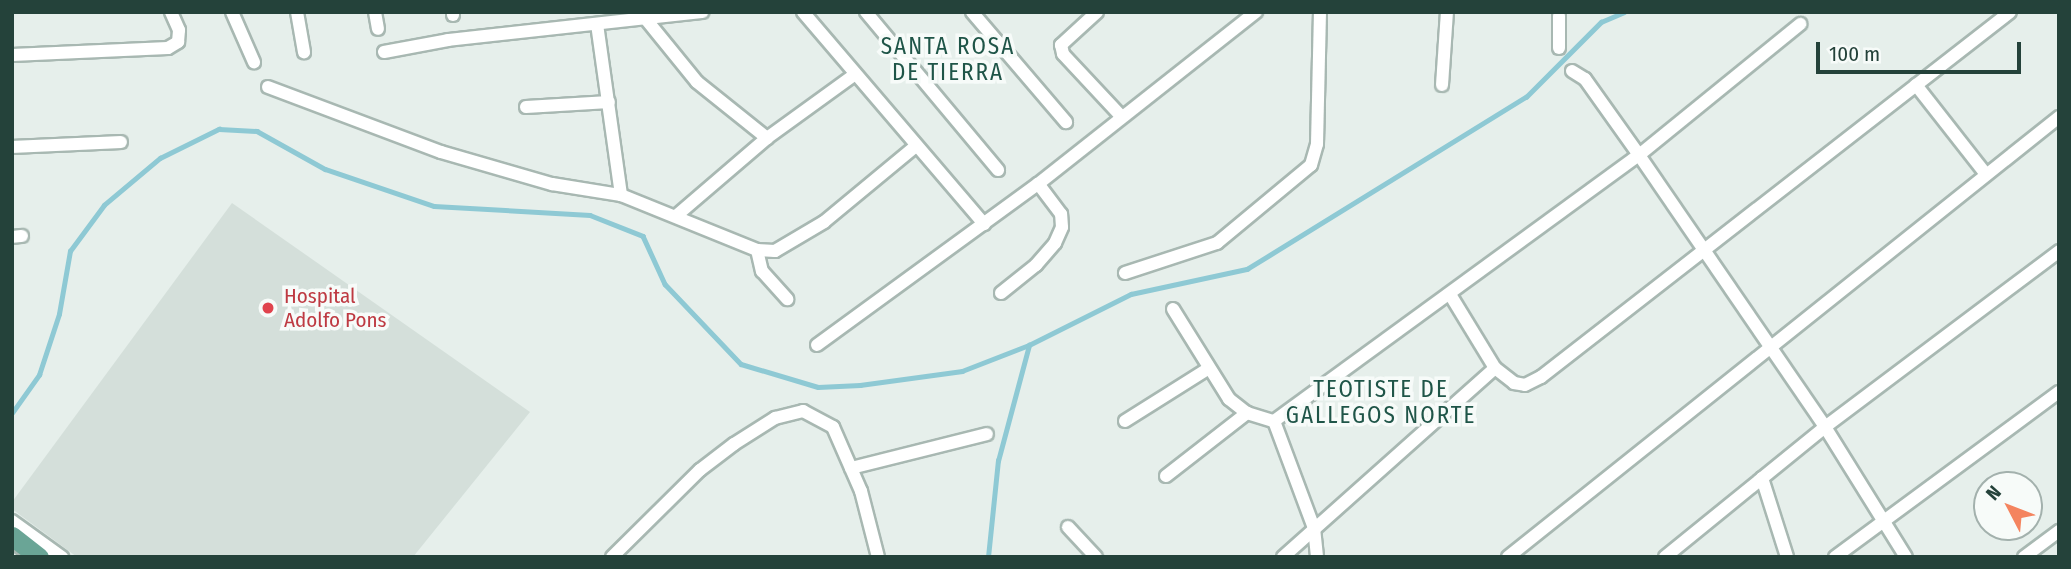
<!DOCTYPE html>
<style>
body{margin:0}
#map{position:relative;width:2071px;height:569px;overflow:hidden;background:#e6efeb;font-family:"Fira Sans Condensed",sans-serif}
div>[style]{position:absolute}
.built>*{inset:0;background:#d4dfda}
.stream>*{height:4.5px;margin:-2.25px;padding:0 2.25px;transform-origin:2.25px;border-radius:2.25px;background:#8ec9d4}
.roads{filter:drop-shadow(2px 0 #a8b8b2) drop-shadow(-2px 0 #a8b8b2) drop-shadow(0 2px #a8b8b2) drop-shadow(0 -2px #a8b8b2)}
.street>*{height:12px;margin:-6px;padding:0 6px;transform-origin:6px;border-radius:6px;background:#fff}
.primary>*{height:19px;margin:-9.5px;padding:0 9.5px;transform-origin:9.5px;border-radius:9.5px;background:#6aa596}
.dots>*{width:19px;height:19px;translate:-50% -50%;box-sizing:border-box;border:4px solid #f7fbf9;border-radius:50%}
span{translate:-50% -50%;white-space:nowrap;text-align:center;line-height:1.15;-webkit-text-stroke:7px #f7fbf9;paint-order:stroke}
.health-label{font-size:21px;color:#be3a42}
.left{translate:0 -50%;text-align:left}
.neighbourhood-label{font-size:23px;color:#1f5548;letter-spacing:2px}
.frame{position:absolute;inset:0;border:14px solid #24423a;pointer-events:none}
.north{position:absolute;left:1973px;top:471px;width:70px;height:70px;box-sizing:border-box;background:#f7fbf9;border:2px solid #a3b1ad;border-radius:50%;rotate:312deg;font-size:19px;font-weight:700;line-height:28px;text-align:center;color:#24423a}
.north::after{content:'';display:block;margin:auto;width:24px;height:32px;background:#f4845f;clip-path:polygon(50% 0,100% 100%,50% 72%,0 100%)}
.scale{position:absolute;left:1816px;top:42px;width:205px;height:32px;box-sizing:border-box;border:4px solid #24423a;border-top:0;padding-left:9px;font-size:21px;line-height:24px;white-space:nowrap;color:#24423a;-webkit-text-stroke:5px #f7fbf9;paint-order:stroke}
</style>
<div id="map">
<div class="built">
<div style="clip-path:polygon(232px 203px,530px 412px,413px 557px,77px 557px,12px 509px,12px 502px)"></div>
</div>
<div class="stream">
<div style="left:12px;top:413px;width:47px;rotate:-54.6deg"></div>
<div style="left:39px;top:375px;width:64px;rotate:-71.8deg"></div>
<div style="left:59px;top:314px;width:64px;rotate:-80.1deg"></div>
<div style="left:70px;top:251px;width:57px;rotate:-53.5deg"></div>
<div style="left:104px;top:205px;width:73px;rotate:-40deg"></div>
<div style="left:160px;top:158px;width:66px;rotate:-26.2deg"></div>
<div style="left:219px;top:129px;width:38px;rotate:3deg"></div>
<div style="left:257px;top:131px;width:78px;rotate:29.2deg"></div>
<div style="left:325px;top:169px;width:115px;rotate:18.7deg"></div>
<div style="left:434px;top:206px;width:156px;rotate:3.3deg"></div>
<div style="left:590px;top:215px;width:57px;rotate:21.6deg"></div>
<div style="left:643px;top:236px;width:53px;rotate:65.4deg"></div>
<div style="left:665px;top:284px;width:110px;rotate:46.5deg"></div>
<div style="left:741px;top:364px;width:80px;rotate:16.6deg"></div>
<div style="left:818px;top:387px;width:42px;rotate:-2.7deg"></div>
<div style="left:860px;top:385px;width:103px;rotate:-7.8deg"></div>
<div style="left:962px;top:371px;width:72px;rotate:-21.2deg"></div>
<div style="left:1029px;top:345px;width:114px;rotate:-26.6deg"></div>
<div style="left:1131px;top:294px;width:119px;rotate:-12.2deg"></div>
<div style="left:1247px;top:269px;width:328px;rotate:-31.7deg"></div>
<div style="left:1526px;top:97px;width:106px;rotate:-45deg"></div>
<div style="left:1601px;top:22px;width:25px;rotate:-23deg"></div>
<div style="left:988px;top:557px;width:97px;rotate:-84.1deg"></div>
<div style="left:998px;top:461px;width:120px;rotate:-75deg"></div>
</div>
<div class="roads">
<div class="street">
<div style="left:232px;top:12px;width:55px;rotate:66.3deg"></div>
<div style="left:297px;top:12px;width:41px;rotate:80.1deg"></div>
<div style="left:375px;top:12px;width:17px;rotate:80deg"></div>
<div style="left:453px;top:12px;width:3px;rotate:90deg"></div>
<div style="left:803px;top:12px;width:279px;rotate:49.5deg"></div>
<div style="left:866px;top:12px;width:206px;rotate:50.1deg"></div>
<div style="left:972px;top:12px;width:145px;rotate:49.5deg"></div>
<div style="left:1097px;top:12px;width:49px;rotate:137.5deg"></div>
<div style="left:1061px;top:45px;width:9px;rotate:77deg"></div>
<div style="left:1063px;top:54px;width:86px;rotate:46.9deg"></div>
<div style="left:645px;top:18px;width:82px;rotate:50.9deg"></div>
<div style="left:697px;top:82px;width:90px;rotate:38.7deg"></div>
<div style="left:597px;top:24px;width:173px;rotate:82deg"></div>
<div style="left:1559px;top:48px;width:32px;rotate:-90deg"></div>
<div style="left:384px;top:52px;width:65px;rotate:-10.6deg"></div>
<div style="left:448px;top:40px;width:256px;rotate:-6.3deg"></div>
<div style="left:12px;top:55px;width:156px;rotate:-2.6deg"></div>
<div style="left:168px;top:48px;width:12px;rotate:-31deg"></div>
<div style="left:178px;top:42px;width:12px;rotate:-85deg"></div>
<div style="left:179px;top:30px;width:20px;rotate:-114deg"></div>
<div style="left:1572px;top:71px;width:15px;rotate:32deg"></div>
<div style="left:1585px;top:79px;width:93px;rotate:54.6deg"></div>
<div style="left:1639px;top:155px;width:330px;rotate:55.6deg"></div>
<div style="left:1825px;top:427px;width:153px;rotate:58.1deg"></div>
<div style="left:1442px;top:85px;width:73px;rotate:-86.1deg"></div>
<div style="left:1916px;top:85px;width:112px;rotate:51.9deg"></div>
<div style="left:268px;top:87px;width:185px;rotate:20.6deg"></div>
<div style="left:441px;top:152px;width:116px;rotate:16.1deg"></div>
<div style="left:552px;top:184px;width:70px;rotate:9.1deg"></div>
<div style="left:621px;top:195px;width:147px;rotate:22deg"></div>
<div style="left:757px;top:250px;width:18px;rotate:3deg"></div>
<div style="left:775px;top:251px;width:57px;rotate:-30.6deg"></div>
<div style="left:824px;top:222px;width:119px;rotate:-39.6deg"></div>
<div style="left:526px;top:107px;width:83px;rotate:-3.4deg"></div>
<div style="left:12px;top:147px;width:109px;rotate:-2.6deg"></div>
<div style="left:676px;top:216px;width:120px;rotate:-40.6deg"></div>
<div style="left:767px;top:138px;width:107px;rotate:-35.9deg"></div>
<div style="left:12px;top:237px;width:10px;rotate:-6deg"></div>
<div style="left:757px;top:250px;width:22px;rotate:77deg"></div>
<div style="left:762px;top:271px;width:38px;rotate:48deg"></div>
<div style="left:1125px;top:273px;width:97px;rotate:-18.1deg"></div>
<div style="left:1217px;top:243px;width:122px;rotate:-39.7deg"></div>
<div style="left:1311px;top:165px;width:22px;rotate:-74deg"></div>
<div style="left:1317px;top:144px;width:132px;rotate:-88.7deg"></div>
<div style="left:1001px;top:293px;width:45px;rotate:-38.7deg"></div>
<div style="left:1036px;top:265px;width:29px;rotate:-49deg"></div>
<div style="left:1055px;top:243px;width:17px;rotate:-66deg"></div>
<div style="left:1062px;top:227px;width:13px;rotate:-94deg"></div>
<div style="left:1061px;top:214px;width:38px;rotate:-127deg"></div>
<div style="left:1451px;top:296px;width:84px;rotate:58.6deg"></div>
<div style="left:1173px;top:309px;width:106px;rotate:58.1deg"></div>
<div style="left:1229px;top:399px;width:23px;rotate:38deg"></div>
<div style="left:1247px;top:413px;width:28px;rotate:17deg"></div>
<div style="left:817px;top:345px;width:273px;rotate:-36.1deg"></div>
<div style="left:1038px;top:184px;width:278px;rotate:-38.3deg"></div>
<div style="left:1125px;top:421px;width:99px;rotate:-32.2deg"></div>
<div style="left:1274px;top:421px;width:452px;rotate:-36.1deg"></div>
<div style="left:1639px;top:155px;width:208px;rotate:-39.1deg"></div>
<div style="left:1274px;top:421px;width:114px;rotate:69.5deg"></div>
<div style="left:1314px;top:528px;width:29px;rotate:84deg"></div>
<div style="left:851px;top:468px;width:140px;rotate:-14deg"></div>
<div style="left:1166px;top:476px;width:103px;rotate:-37.9deg"></div>
<div style="left:1762px;top:478px;width:83px;rotate:72.4deg"></div>
<div style="left:12px;top:521px;width:62px;rotate:35.8deg"></div>
<div style="left:1068px;top:527px;width:41px;rotate:47deg"></div>
<div style="left:612px;top:557px;width:124px;rotate:-44.7deg"></div>
<div style="left:700px;top:470px;width:43px;rotate:-37.4deg"></div>
<div style="left:734px;top:444px;width:49px;rotate:-32.4deg"></div>
<div style="left:775px;top:418px;width:29px;rotate:-14deg"></div>
<div style="left:803px;top:411px;width:34px;rotate:28deg"></div>
<div style="left:833px;top:427px;width:70px;rotate:66.4deg"></div>
<div style="left:861px;top:491px;width:68px;rotate:75.6deg"></div>
<div style="left:1283px;top:557px;width:284px;rotate:-41.7deg"></div>
<div style="left:1495px;top:368px;width:24px;rotate:38deg"></div>
<div style="left:1514px;top:383px;width:11px;rotate:10deg"></div>
<div style="left:1525px;top:385px;width:18px;rotate:-27deg"></div>
<div style="left:1541px;top:377px;width:594px;rotate:-37.89deg"></div>
<div style="left:1508px;top:557px;width:705px;rotate:-38.61deg"></div>
<div style="left:1665px;top:557px;width:206px;rotate:-39.1deg"></div>
<div style="left:1825px;top:427px;width:293px;rotate:-36.9deg"></div>
<div style="left:1835px;top:557px;width:278px;rotate:-36.4deg"></div>
<div style="left:2024px;top:557px;width:44px;rotate:-36.6deg"></div>
</div>
<div class="primary">
<div style="left:12px;top:536px;width:34px;rotate:38deg"></div>
</div>
</div>
<div class="dots">
<div style="left:268px;top:308px;background:#e0444e"></div>
</div>
<div class="health-label">
<span class="left" style="left:284px;top:308px">Hospital<br>Adolfo Pons</span>
</div>
<div class="neighbourhood-label">
<span style="left:948px;top:59px">SANTA ROSA<br>DE TIERRA</span>
<span style="left:1381px;top:402px">TEOTISTE DE<br>GALLEGOS NORTE</span>
</div>
<div class="frame"></div>
<div class="north">N</div>
<div class="scale">100 m</div>
</div>
